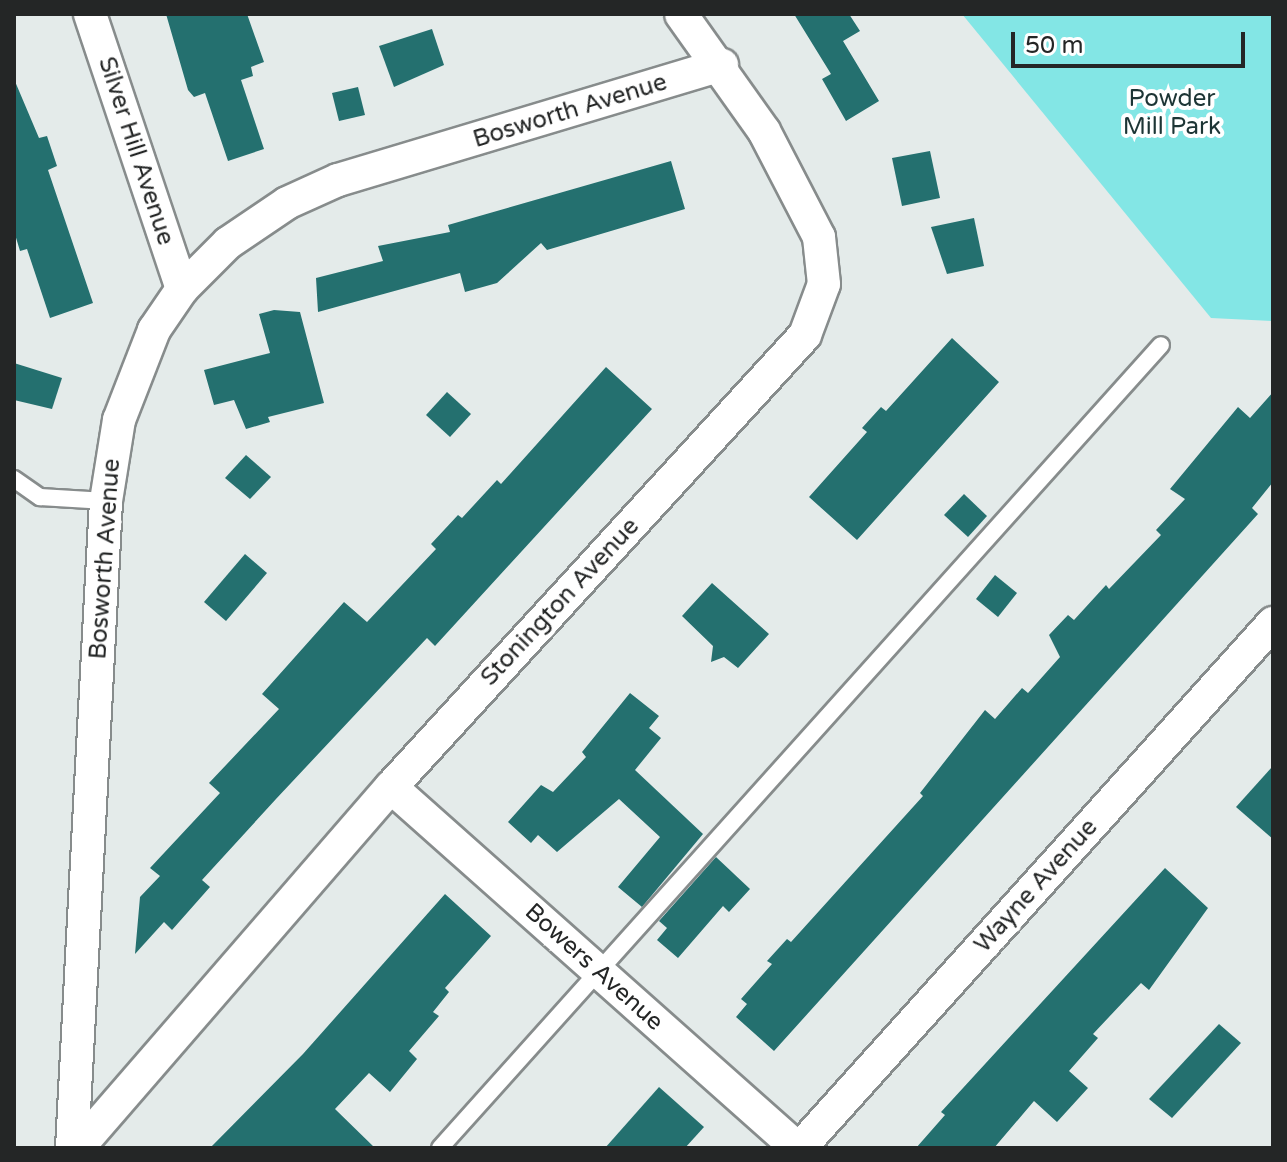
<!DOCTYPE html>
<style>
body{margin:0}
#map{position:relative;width:1287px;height:1162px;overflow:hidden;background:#e4ebea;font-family:"Varela Round",sans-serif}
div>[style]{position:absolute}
.green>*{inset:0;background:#83e6e5}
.building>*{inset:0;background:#24706f}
.roads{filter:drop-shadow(2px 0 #878c8c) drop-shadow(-2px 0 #878c8c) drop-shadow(0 2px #878c8c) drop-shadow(0 -2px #878c8c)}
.service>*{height:16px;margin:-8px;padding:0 8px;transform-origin:8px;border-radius:8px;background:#fff}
.minor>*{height:32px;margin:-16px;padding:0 16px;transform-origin:16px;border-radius:16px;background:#fff}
span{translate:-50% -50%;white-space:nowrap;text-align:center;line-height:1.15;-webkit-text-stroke:8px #fff;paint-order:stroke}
.park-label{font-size:24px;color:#1d3535}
.street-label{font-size:24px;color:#242626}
.frame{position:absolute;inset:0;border:16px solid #242626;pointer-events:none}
.scale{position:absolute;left:1011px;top:32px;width:234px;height:36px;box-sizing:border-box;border:4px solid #242626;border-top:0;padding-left:10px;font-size:24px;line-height:28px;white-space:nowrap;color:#242626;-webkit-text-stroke:6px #fff;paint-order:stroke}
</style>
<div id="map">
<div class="green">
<div style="clip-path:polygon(962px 14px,1273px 14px,1273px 321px,1211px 318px)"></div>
</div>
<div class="building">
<div style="clip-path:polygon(166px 14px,247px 14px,264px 62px,251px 67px,253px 76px,241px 80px,264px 149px,228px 161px,205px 93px,194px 97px,188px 90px)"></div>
<div style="clip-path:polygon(794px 14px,849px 14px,860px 31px,843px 41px,879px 101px,846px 121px,822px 79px,831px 74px)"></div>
<div style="clip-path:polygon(432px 29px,444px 65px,394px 87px,379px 46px)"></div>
<div style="clip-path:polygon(14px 79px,39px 138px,47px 136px,57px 166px,48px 170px,93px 303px,50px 318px,27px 249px,20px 251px,14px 231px)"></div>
<div style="clip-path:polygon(358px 87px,365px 115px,339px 121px,332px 93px)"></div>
<div style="clip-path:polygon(930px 151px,940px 198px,902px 206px,892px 158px)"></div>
<div style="clip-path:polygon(671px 161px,685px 209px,547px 250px,541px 243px,497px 283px,465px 292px,460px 273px,318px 312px,316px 278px,383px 261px,378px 246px,450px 232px,448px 225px)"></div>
<div style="clip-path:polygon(974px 218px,984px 266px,947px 274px,931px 227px)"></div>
<div style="clip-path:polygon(274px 310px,300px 312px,324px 403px,268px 417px,270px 422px,246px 429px,234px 400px,214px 405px,204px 370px,270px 353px,259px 314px)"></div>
<div style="clip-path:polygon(952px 338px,999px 382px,857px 540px,809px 497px,867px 432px,862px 428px,881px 407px,886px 411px)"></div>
<div style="clip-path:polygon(14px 363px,62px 378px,52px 409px,14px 400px)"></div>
<div style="clip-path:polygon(606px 367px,652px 409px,435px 646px,427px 638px,276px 799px,202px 880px,210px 887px,172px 930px,164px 922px,135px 954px,140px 897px,160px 876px,150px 868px,220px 793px,209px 783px,279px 709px,262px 694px,344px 602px,367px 622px,436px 549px,431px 544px,458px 515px,462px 518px,497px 480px,501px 484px)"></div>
<div style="clip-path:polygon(447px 392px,471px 414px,450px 437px,426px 415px)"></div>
<div style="clip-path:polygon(1273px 392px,1273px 482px,1252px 508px,1258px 514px,774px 1051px,736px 1017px,747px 1004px,741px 999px,772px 964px,767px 961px,787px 939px,791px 942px,923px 796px,920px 793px,985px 710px,995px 719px,1022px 688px,1028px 693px,1060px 657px,1049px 635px,1068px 615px,1074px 620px,1106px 585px,1109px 589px,1161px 535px,1156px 530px,1185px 499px,1170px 489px,1238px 407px,1250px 418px)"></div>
<div style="clip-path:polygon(246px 455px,271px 477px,250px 499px,225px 478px)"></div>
<div style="clip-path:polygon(964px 494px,987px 516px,968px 537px,944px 515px)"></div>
<div style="clip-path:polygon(245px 554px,267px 573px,226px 621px,204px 602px)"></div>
<div style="clip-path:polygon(995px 575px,1017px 593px,998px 617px,976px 599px)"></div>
<div style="clip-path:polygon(712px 583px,769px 634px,738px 668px,724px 657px,711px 662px,713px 646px,682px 616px)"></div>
<div style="clip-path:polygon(630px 693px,659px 716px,649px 728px,661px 738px,635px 770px,703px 834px,642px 907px,618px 887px,660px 837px,619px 799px,557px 852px,538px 835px,531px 843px,508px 822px,541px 785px,553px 792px,586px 757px,582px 752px)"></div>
<div style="clip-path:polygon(1273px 766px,1273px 839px,1236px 807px)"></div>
<div style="clip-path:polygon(716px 857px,750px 889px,729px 912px,723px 906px,678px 958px,657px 940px,667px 928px,659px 921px)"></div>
<div style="clip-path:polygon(1165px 868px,1208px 908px,1149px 990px,1141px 983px,1093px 1034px,1098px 1038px,1069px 1071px,1088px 1088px,1057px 1122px,1034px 1101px,994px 1148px,916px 1148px,945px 1115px,941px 1112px)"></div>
<div style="clip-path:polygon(445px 894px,491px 936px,445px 988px,449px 992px,433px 1012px,439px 1016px,409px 1051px,417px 1059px,390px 1092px,369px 1073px,335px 1109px,375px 1148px,210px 1148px,303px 1054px)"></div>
<div style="clip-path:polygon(1219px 1024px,1241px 1043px,1172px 1118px,1149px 1099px)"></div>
<div style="clip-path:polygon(659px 1087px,704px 1127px,685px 1148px,605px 1148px)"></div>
</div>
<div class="roads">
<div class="service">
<div style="left:14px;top:479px;width:32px;rotate:35deg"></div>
<div style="left:40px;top:497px;width:66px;rotate:3.5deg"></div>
<div style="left:440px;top:1148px;width:1079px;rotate:-48.08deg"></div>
</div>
<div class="minor">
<div style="left:90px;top:14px;width:290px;rotate:71.5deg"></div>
<div style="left:391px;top:787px;width:543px;rotate:41.64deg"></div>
<div style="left:72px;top:1148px;width:648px;rotate:-86.99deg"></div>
<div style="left:106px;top:501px;width:82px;rotate:-80.9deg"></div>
<div style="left:119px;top:420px;width:97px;rotate:-68.7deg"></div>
<div style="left:154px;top:330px;width:50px;rotate:-55.7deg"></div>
<div style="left:182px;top:289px;width:65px;rotate:-45deg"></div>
<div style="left:228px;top:243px;width:71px;rotate:-34.1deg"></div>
<div style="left:287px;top:203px;width:56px;rotate:-24.3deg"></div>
<div style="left:338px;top:180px;width:401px;rotate:-16.7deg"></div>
<div style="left:78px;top:1148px;width:478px;rotate:-49.1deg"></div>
<div style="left:391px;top:787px;width:613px;rotate:-47.51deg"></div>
<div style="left:805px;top:335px;width:54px;rotate:-69.6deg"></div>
<div style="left:824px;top:284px;width:47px;rotate:-96.1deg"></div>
<div style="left:819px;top:237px;width:119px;rotate:-117.4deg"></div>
<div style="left:764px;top:131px;width:143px;rotate:-125.4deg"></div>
<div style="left:800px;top:1148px;width:707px;rotate:-47.98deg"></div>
</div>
</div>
<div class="park-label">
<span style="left:1172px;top:113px">Powder<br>Mill Park</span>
</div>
<div class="street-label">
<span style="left:570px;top:111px;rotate:-17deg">Bosworth Avenue</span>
<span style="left:136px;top:151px;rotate:72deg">Silver Hill Avenue</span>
<span style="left:105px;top:559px;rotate:-86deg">Bosworth Avenue</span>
<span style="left:560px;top:602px;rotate:-47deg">Stonington Avenue</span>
<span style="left:1036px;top:886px;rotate:-48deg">Wayne Avenue</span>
<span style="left:594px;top:967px;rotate:42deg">Bowers Avenue</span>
</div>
<div class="frame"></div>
<div class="scale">50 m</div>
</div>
